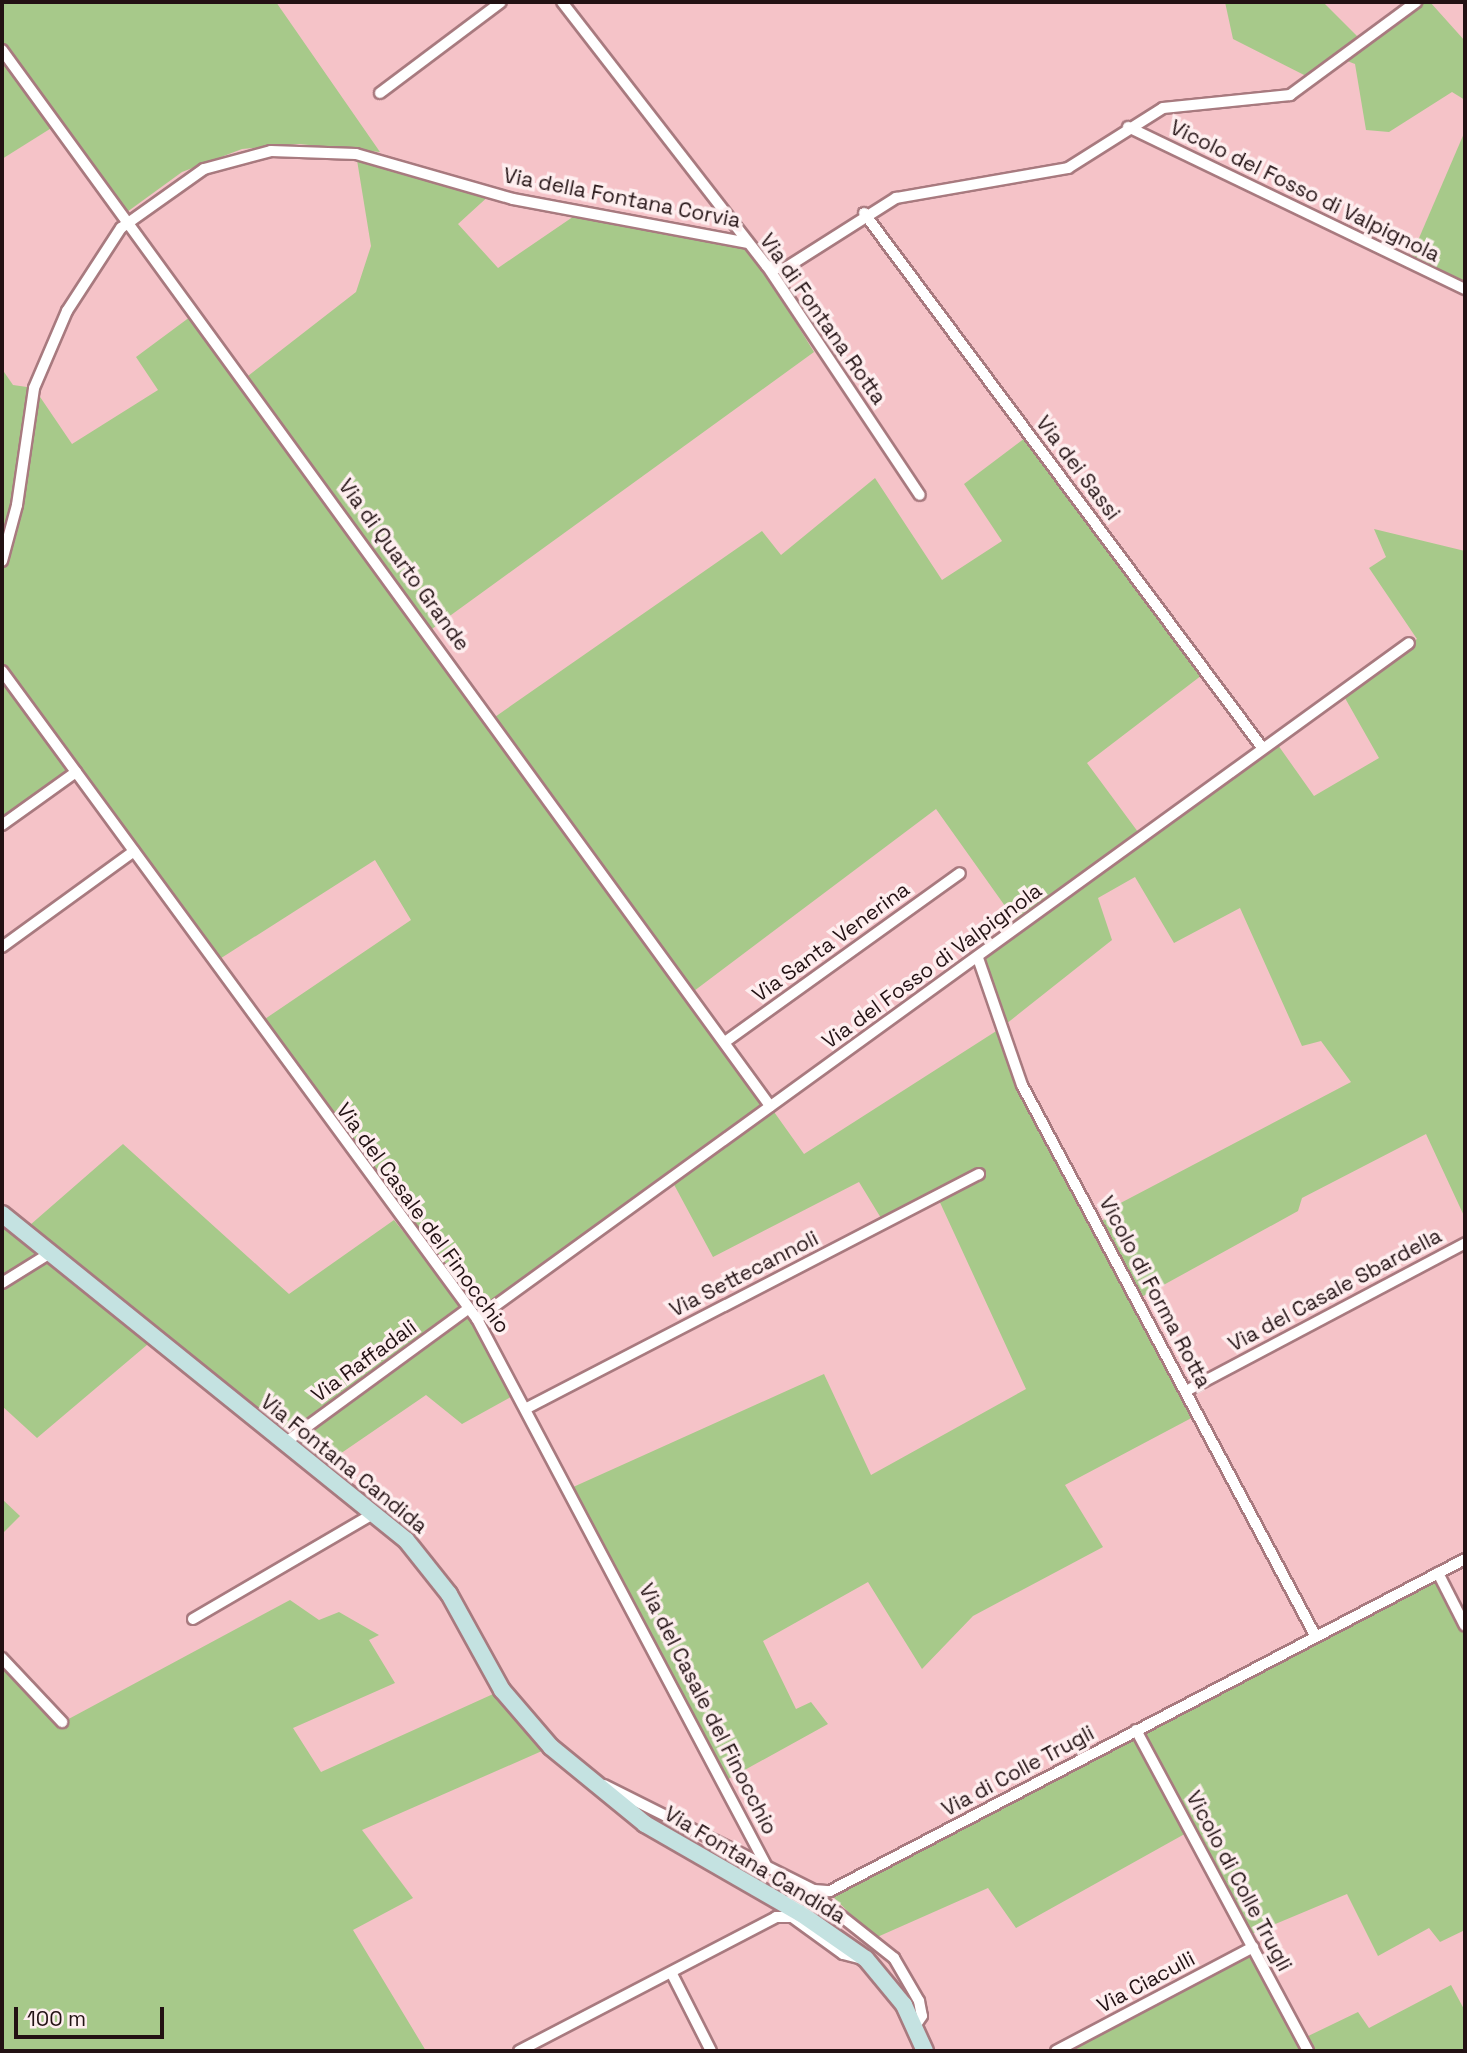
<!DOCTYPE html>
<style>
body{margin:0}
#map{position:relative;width:1467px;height:2053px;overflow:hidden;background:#f5c3c8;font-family:"Space Grotesk",sans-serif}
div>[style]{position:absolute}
.green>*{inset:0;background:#a7c98a}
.roads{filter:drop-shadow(2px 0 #a87a7f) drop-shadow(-2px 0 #a87a7f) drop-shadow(0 2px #a87a7f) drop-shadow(0 -2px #a87a7f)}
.minor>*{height:10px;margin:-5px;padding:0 5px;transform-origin:5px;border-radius:5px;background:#fff}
.secondary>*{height:16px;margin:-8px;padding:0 8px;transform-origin:8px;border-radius:8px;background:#c4e2e1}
span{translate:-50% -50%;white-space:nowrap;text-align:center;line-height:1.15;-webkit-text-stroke:7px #feeeef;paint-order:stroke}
.street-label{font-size:21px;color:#221113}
.frame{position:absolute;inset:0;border:4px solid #221113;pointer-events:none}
.scale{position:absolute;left:14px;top:2007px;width:150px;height:32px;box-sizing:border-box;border:4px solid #221113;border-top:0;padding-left:9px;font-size:21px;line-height:24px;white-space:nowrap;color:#221113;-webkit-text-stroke:5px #feeeef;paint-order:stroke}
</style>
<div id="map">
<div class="green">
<div style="clip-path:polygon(2px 2px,276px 2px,380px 152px,299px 144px,242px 149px,182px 172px,127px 212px,2px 42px)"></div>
<div style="clip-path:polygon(1225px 2px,1323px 2px,1363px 42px,1416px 2px,1430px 2px,1465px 41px,1465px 100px,1452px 92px,1389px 132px,1366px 130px,1355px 64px,1342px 59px,1314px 80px,1233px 39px)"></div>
<div style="clip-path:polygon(2px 58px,53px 127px,2px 159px)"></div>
<div style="clip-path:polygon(1465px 131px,1465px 289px,1410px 259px)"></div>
<div style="clip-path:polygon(evenodd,356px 154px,492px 193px,458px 224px,498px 268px,583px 210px,747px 243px,814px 352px,429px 631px,492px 719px,762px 531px,781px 555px,875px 478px,942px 580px,1002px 541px,964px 484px,1029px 435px,1206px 672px,1087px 763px,1141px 836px,1273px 738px,1314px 796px,1379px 758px,1341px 691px,1417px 639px,1369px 568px,1386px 557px,1374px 529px,1465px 551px,1465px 1218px,1426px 1134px,1302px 1198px,1298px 1211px,1138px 1299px,1199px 1414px,1065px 1485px,1103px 1547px,973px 1616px,922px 1669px,868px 1582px,763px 1641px,796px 1709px,811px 1702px,828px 1724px,723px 1782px,571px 1488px,824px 1374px,871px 1475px,1026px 1389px,937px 1196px,884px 1223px,859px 1182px,713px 1257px,671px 1179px,477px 1318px,518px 1393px,462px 1424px,426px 1395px,318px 1469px,154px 1339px,37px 1438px,2px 1406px,2px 1214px,22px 1232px,123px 1144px,289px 1294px,394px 1220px,452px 1293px,259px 1023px,411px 920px,375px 860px,215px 962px,76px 772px,2px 825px,2px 369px,13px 385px,34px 388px,72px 444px,158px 390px,136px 357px,194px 314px,244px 379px,356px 292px,371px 246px,356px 154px,936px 809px,1020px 927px,978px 958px,1001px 1028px,804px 1154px,690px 994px,936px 809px,356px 154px,1135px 877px,1174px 943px,1240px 908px,1302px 1046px,1321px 1041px,1351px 1082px,1111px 1208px,1099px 1227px,1001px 1028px,1112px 940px,1098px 898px,1135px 877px)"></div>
<div style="clip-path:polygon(2px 1499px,20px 1516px,2px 1534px)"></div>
<div style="clip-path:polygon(1438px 1573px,1465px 1626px,1465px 1930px,1440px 1942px,1429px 1928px,1378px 1956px,1347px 1894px,1247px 1936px,1190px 1831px,1016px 1928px,988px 1888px,875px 1938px,827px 1891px)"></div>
<div style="clip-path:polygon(290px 1600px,319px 1620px,339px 1612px,379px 1635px,369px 1640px,395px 1683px,293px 1728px,321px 1772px,502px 1690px,551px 1747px,362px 1830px,413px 1898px,353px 1930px,426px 2051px,2px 2050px,2px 1658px,63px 1722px)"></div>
<div style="clip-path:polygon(1253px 1947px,1302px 2039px,1358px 2012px,1369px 2028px,1451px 1985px,1465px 2011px,1465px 2051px,1056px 2051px)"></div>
</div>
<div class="roads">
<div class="minor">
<div style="left:562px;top:2px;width:334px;rotate:52.2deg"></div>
<div style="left:767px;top:266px;width:275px;rotate:56.3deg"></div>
<div style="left:2px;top:50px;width:1306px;rotate:53.97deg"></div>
<div style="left:380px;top:93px;width:151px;rotate:-36.9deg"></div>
<div style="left:1128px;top:127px;width:374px;rotate:25.7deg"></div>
<div style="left:864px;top:213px;width:665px;rotate:53.32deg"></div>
<div style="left:767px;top:266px;width:17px;rotate:10deg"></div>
<div style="left:784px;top:269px;width:133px;rotate:-32.4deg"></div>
<div style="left:896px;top:198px;width:175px;rotate:-9.9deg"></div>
<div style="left:1068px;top:168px;width:112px;rotate:-32.3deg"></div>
<div style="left:1163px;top:108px;width:128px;rotate:-5.8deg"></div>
<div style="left:1290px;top:95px;width:157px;rotate:-36.4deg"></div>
<div style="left:2px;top:561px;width:58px;rotate:-75deg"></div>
<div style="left:17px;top:505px;width:118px;rotate:-81.7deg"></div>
<div style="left:34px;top:388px;width:84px;rotate:-66.8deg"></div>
<div style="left:67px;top:311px;width:99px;rotate:-57deg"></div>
<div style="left:121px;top:228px;width:102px;rotate:-35.4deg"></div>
<div style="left:204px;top:169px;width:69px;rotate:-15deg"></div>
<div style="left:271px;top:151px;width:85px;rotate:2deg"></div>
<div style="left:356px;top:154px;width:163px;rotate:16deg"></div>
<div style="left:513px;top:199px;width:238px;rotate:10.6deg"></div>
<div style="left:2px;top:671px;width:803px;rotate:53.76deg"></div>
<div style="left:477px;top:1319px;width:618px;rotate:62.11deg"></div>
<div style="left:2px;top:825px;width:91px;rotate:-35.6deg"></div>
<div style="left:2px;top:947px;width:163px;rotate:-36deg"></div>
<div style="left:978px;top:958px;width:134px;rotate:70.9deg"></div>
<div style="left:1022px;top:1085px;width:625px;rotate:61.96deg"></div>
<div style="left:725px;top:1042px;width:289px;rotate:-35.7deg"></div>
<div style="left:2px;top:1283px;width:53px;rotate:-31.9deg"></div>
<div style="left:477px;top:1319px;width:1151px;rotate:-35.95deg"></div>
<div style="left:1186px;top:1391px;width:316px;rotate:-27.9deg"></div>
<div style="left:527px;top:1408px;width:509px;rotate:-27.37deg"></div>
<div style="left:286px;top:1442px;width:222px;rotate:-36.2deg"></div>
<div style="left:1438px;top:1573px;width:59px;rotate:63deg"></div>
<div style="left:193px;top:1619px;width:208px;rotate:-30.3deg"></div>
<div style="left:2px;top:1658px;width:88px;rotate:46.8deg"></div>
<div style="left:1136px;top:1730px;width:364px;rotate:61.8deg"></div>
<div style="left:604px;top:1785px;width:235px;rotate:26.6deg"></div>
<div style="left:814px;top:1890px;width:16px;rotate:4deg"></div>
<div style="left:830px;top:1891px;width:717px;rotate:-27.6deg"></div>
<div style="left:812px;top:1893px;width:105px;rotate:38.4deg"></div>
<div style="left:894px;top:1958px;width:50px;rotate:59.8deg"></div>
<div style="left:919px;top:2001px;width:15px;rotate:79deg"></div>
<div style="left:922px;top:2016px;width:12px;rotate:125deg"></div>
<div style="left:672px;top:1974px;width:86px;rotate:63.1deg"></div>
<div style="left:519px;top:2051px;width:290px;rotate:-27.5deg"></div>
<div style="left:776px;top:1917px;width:16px"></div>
<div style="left:792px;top:1917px;width:63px;rotate:36deg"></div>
<div style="left:843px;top:1954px;width:21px;rotate:14deg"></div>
<div style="left:1056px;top:2051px;width:223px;rotate:-27.8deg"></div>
</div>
<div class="secondary">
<div style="left:2px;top:1214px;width:519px;rotate:38.9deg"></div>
<div style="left:406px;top:1540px;width:69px;rotate:51.5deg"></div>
<div style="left:449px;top:1594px;width:110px;rotate:61.1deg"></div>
<div style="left:502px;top:1690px;width:75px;rotate:49.3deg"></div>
<div style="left:551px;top:1747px;width:122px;rotate:39.3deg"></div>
<div style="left:645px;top:1824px;width:179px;rotate:29.9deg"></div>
<div style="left:800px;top:1913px;width:80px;rotate:34.9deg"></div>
<div style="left:866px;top:1959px;width:60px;rotate:50.4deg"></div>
<div style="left:904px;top:2005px;width:51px;rotate:65.5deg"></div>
</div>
</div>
<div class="street-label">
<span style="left:1305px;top:191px;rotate:26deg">Vicolo del Fosso di Valpignola</span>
<span style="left:622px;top:198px;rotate:11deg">Via della Fontana Corvia</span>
<span style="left:823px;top:319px;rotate:55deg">Via di Fontana Rotta</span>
<span style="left:1078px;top:468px;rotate:53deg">Via dei Sassi</span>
<span style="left:404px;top:565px;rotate:54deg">Via di Quarto Grande</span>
<span style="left:831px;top:942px;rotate:-36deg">Via Santa Venerina</span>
<span style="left:932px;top:966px;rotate:-36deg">Via del Fosso di Valpignola</span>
<span style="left:423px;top:1218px;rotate:54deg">Via del Casale del Finocchio</span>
<span style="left:744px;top:1274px;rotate:-27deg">Via Settecannoli</span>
<span style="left:1335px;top:1290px;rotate:-28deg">Via del Casale Sbardella</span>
<span style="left:1155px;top:1292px;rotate:62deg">Vicolo di Forma Rotta</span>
<span style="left:364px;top:1361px;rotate:-36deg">Via Raffadali</span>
<span style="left:344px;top:1464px;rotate:39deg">Via Fontana Candida</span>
<span style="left:708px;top:1709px;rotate:63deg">Via del Casale del Finocchio</span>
<span style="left:1018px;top:1771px;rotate:-28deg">Via di Colle Trugli</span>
<span style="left:755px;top:1865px;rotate:31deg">Via Fontana Candida</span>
<span style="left:1239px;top:1881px;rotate:62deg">Vicolo di Colle Trugli</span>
<span style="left:1146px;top:1982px;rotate:-28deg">Via Ciaculli</span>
</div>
<div class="frame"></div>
<div class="scale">100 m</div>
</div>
